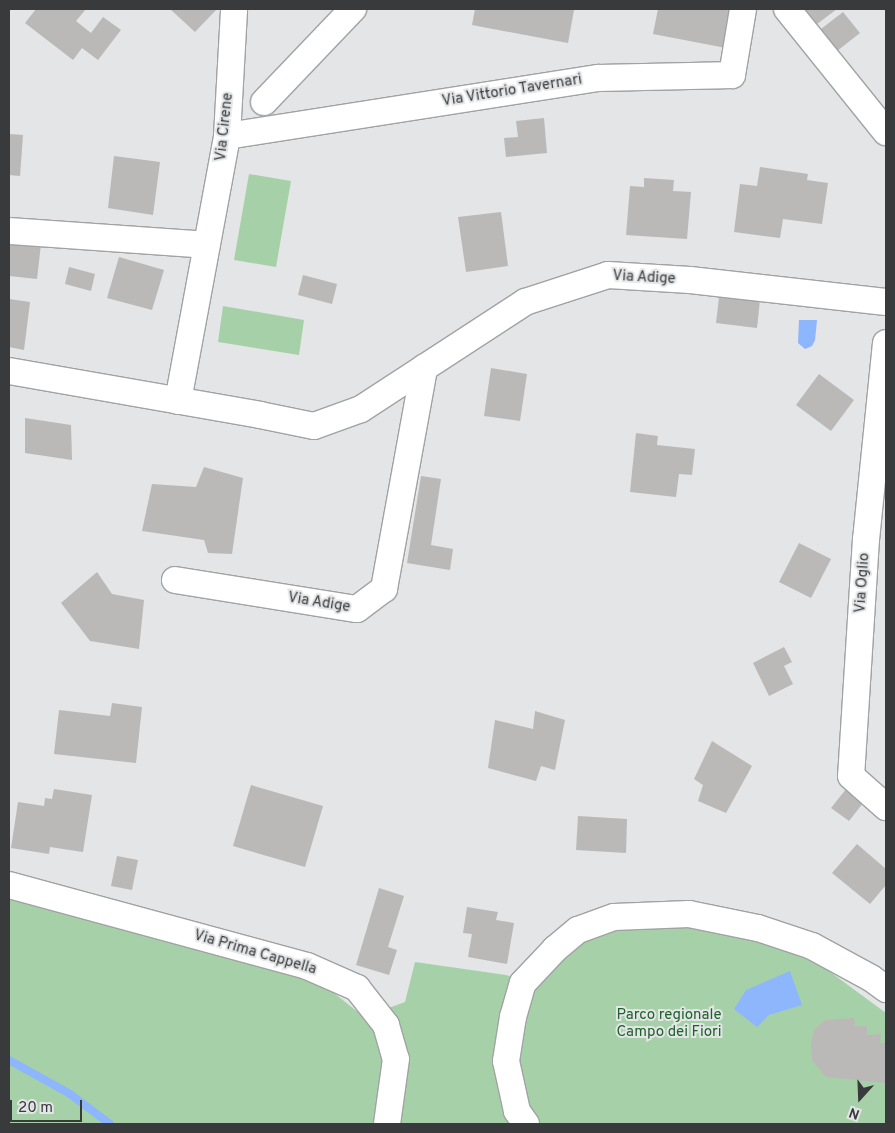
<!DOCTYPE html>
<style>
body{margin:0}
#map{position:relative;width:895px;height:1133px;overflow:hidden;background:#e3e5e7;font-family:Overpass,sans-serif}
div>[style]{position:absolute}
.green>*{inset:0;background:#a6d1a8}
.water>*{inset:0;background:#8db6fc}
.stream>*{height:8px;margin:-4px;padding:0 4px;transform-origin:4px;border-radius:4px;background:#8db6fc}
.building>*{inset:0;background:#bbb8b8}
.roads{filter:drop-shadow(1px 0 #a0a2a4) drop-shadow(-1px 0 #a0a2a4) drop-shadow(0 1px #a0a2a4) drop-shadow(0 -1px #a0a2a4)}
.minor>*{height:26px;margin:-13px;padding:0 13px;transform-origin:13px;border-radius:13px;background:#fff}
span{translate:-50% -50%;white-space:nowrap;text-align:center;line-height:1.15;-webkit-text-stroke:4px #e3e5e7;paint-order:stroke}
.street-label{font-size:15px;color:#393a3b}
.park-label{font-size:15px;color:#1e6229}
.frame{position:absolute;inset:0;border:10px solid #393a3b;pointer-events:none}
.north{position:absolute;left:835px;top:1073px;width:50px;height:50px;-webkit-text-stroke:4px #e3e5e7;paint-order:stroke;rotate:200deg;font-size:14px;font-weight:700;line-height:20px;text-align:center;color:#393a3b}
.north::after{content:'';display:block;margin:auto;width:18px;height:22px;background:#393a3b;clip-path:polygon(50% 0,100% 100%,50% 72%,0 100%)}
.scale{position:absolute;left:10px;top:1100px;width:72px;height:22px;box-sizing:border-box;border:2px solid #393a3b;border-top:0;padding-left:6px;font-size:15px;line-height:18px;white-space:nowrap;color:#393a3b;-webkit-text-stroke:4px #e3e5e7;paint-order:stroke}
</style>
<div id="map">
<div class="green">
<div style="clip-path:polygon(249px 174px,291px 181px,276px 267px,234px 260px)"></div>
<div style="clip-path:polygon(223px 306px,304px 320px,299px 355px,218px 342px)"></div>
<div style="clip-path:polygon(9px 899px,224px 955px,324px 985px,364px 1017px,405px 1002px,415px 962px,506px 975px,537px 985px,578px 945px,615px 929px,662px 922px,776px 941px,822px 966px,886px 1013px,886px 1124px,9px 1124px)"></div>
</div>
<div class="water">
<div style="clip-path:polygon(799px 320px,817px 320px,815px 340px,812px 346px,805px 349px,798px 343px)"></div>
<div style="clip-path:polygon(790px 971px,802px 1005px,769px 1015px,757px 1027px,734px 1009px,746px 990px)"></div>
</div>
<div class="stream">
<div style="left:9px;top:1060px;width:70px;rotate:29.1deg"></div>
<div style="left:70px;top:1094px;width:50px;rotate:36.9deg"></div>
</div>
<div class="building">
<div style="clip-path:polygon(36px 9px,86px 9px,76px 21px,91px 33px,103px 17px,121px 30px,98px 60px,82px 48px,73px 60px,25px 23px)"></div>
<div style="clip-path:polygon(170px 9px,217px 9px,195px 32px)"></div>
<div style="clip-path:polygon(475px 9px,569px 9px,574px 10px,568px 43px,472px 25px)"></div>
<div style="clip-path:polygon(658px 9px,733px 9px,726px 48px,653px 34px)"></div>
<div style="clip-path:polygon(805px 9px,837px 9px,817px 24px)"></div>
<div style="clip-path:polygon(843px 12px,860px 33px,837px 51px,821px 29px)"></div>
<div style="clip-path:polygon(544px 118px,547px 153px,506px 157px,504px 138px,518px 137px,516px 121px)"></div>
<div style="clip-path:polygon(9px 134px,23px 135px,20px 176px,9px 175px)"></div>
<div style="clip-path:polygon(114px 156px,160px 162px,153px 215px,108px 208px)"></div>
<div style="clip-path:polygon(760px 167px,808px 174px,807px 180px,828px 183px,822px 224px,783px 219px,780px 238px,734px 232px,740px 184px,757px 186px)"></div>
<div style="clip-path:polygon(644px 178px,674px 180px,673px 191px,691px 192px,687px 239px,626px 235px,630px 186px,644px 187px)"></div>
<div style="clip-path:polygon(501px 212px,508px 266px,466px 272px,458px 217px)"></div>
<div style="clip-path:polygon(9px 241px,41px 244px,37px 279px,9px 276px)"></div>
<div style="clip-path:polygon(119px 257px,164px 270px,152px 310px,107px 298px)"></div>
<div style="clip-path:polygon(69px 267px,95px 274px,91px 291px,65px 284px)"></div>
<div style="clip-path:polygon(303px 275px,337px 284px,332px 304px,298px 295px)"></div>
<div style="clip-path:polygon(720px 289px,760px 300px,757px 328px,716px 323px)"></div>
<div style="clip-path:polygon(9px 299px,30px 302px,24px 350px,9px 347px)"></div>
<div style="clip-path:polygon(491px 368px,527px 374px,520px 421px,484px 416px)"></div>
<div style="clip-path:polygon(819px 374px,854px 400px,831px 431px,796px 405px)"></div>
<div style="clip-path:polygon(25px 418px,71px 425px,72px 460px,25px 453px)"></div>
<div style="clip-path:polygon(636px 433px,658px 436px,657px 445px,695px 449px,692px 475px,679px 474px,676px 497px,630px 492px)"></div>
<div style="clip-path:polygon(204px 467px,243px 478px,232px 554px,208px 553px,204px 540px,142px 531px,152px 484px,196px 487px)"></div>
<div style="clip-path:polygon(421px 476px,441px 479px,431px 545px,453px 549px,450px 570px,407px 563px)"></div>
<div style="clip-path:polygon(799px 543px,831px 559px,811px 598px,779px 582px)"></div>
<div style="clip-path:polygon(97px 572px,112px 594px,144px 600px,139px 649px,90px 641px,61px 603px)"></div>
<div style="clip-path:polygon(784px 647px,792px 662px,784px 666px,793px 684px,769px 696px,753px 663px)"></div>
<div style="clip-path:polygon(112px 703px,142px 707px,136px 763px,54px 754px,59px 710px,110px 716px)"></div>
<div style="clip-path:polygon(535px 711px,565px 720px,555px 770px,541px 766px,536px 781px,488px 768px,495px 720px,533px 729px)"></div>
<div style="clip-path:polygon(712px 741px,752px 766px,726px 813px,698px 801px,703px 785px,694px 779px)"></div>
<div style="clip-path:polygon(850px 784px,867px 798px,849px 821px,831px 808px)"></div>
<div style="clip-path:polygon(251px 785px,323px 806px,305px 867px,233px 846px)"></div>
<div style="clip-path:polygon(54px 789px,92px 795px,83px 852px,50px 847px,49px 854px,11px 848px,18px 802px,44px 806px,45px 798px,52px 799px)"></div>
<div style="clip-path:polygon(578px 816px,627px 819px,626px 853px,576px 850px)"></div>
<div style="clip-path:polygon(857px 844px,886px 869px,886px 885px,870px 904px,832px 873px)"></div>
<div style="clip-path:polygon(117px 856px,138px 860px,132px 890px,111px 886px)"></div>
<div style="clip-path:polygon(379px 888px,404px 896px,388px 947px,397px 950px,389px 975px,356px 965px)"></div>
<div style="clip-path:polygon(467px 907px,498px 912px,496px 920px,514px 923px,507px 964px,468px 957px,472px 934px,463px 933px)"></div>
<div style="clip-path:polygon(854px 1018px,855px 1026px,867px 1026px,867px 1035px,881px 1034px,880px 1043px,886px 1043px,886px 1083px,826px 1077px,812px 1061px,811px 1044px,814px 1030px,825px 1020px)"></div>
</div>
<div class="roads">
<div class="minor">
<div style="left:787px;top:9px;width:158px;rotate:51.2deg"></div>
<div style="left:264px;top:102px;width:129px;rotate:-46.3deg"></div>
<div style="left:227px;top:136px;width:376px;rotate:-8.9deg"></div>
<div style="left:598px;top:78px;width:134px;rotate:-1.3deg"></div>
<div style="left:732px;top:75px;width:67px;rotate:-80.5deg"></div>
<div style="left:9px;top:231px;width:198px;rotate:4deg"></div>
<div style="left:886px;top:343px;width:197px;rotate:95.8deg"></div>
<div style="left:866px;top:539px;width:237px;rotate:93.6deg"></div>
<div style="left:851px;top:776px;width:47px;rotate:41.5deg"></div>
<div style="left:9px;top:371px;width:255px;rotate:9.9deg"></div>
<div style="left:260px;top:415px;width:55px;rotate:11.5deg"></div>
<div style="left:314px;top:426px;width:50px;rotate:-19.9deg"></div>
<div style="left:361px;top:409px;width:196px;rotate:-33.1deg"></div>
<div style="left:525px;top:302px;width:87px;rotate:-18deg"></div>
<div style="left:608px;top:275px;width:82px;rotate:3.5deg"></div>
<div style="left:690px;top:280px;width:197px;rotate:6.4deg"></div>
<div style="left:178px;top:401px;width:269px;rotate:-79.5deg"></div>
<div style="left:227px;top:136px;width:127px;rotate:-86.8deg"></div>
<div style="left:175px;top:580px;width:184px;rotate:9.1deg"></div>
<div style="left:357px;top:609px;width:34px;rotate:-37deg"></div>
<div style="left:384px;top:589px;width:225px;rotate:-79.7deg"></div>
<div style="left:9px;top:885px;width:309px;rotate:15.2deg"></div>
<div style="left:307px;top:966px;width:55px;rotate:23.7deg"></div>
<div style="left:357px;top:988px;width:47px;rotate:51.9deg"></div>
<div style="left:386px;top:1025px;width:35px;rotate:74deg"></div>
<div style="left:396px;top:1059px;width:66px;rotate:97.9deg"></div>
<div style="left:526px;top:1124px;width:16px;rotate:-125deg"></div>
<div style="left:517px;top:1111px;width:51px;rotate:-102.4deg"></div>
<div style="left:506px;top:1061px;width:45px;rotate:-81deg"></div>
<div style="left:513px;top:1017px;width:35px;rotate:-74deg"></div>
<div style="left:523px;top:983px;width:47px;rotate:-46.7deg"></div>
<div style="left:555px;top:949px;width:30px;rotate:-40deg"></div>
<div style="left:578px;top:930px;width:38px;rotate:-20deg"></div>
<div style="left:614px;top:917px;width:75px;rotate:-2.3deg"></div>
<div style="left:689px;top:914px;width:70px;rotate:11.5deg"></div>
<div style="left:758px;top:928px;width:57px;rotate:18.4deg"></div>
<div style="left:812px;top:946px;width:67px;rotate:28.5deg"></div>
<div style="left:871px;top:978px;width:19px;rotate:36deg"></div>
</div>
</div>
<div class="street-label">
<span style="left:512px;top:91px;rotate:-9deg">Via Vittorio Tavernari</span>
<span style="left:225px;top:127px;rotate:-84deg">Via Cirene</span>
<span style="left:644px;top:278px;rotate:3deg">Via Adige</span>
<span style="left:863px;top:583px;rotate:-86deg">Via Oglio</span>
<span style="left:319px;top:603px;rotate:9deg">Via Adige</span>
<span style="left:255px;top:953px;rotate:16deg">Via Prima Cappella</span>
</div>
<div class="park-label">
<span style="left:669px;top:1024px">Parco regionale<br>Campo dei Fiori</span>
</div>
<div class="frame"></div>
<div class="north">N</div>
<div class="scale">20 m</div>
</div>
